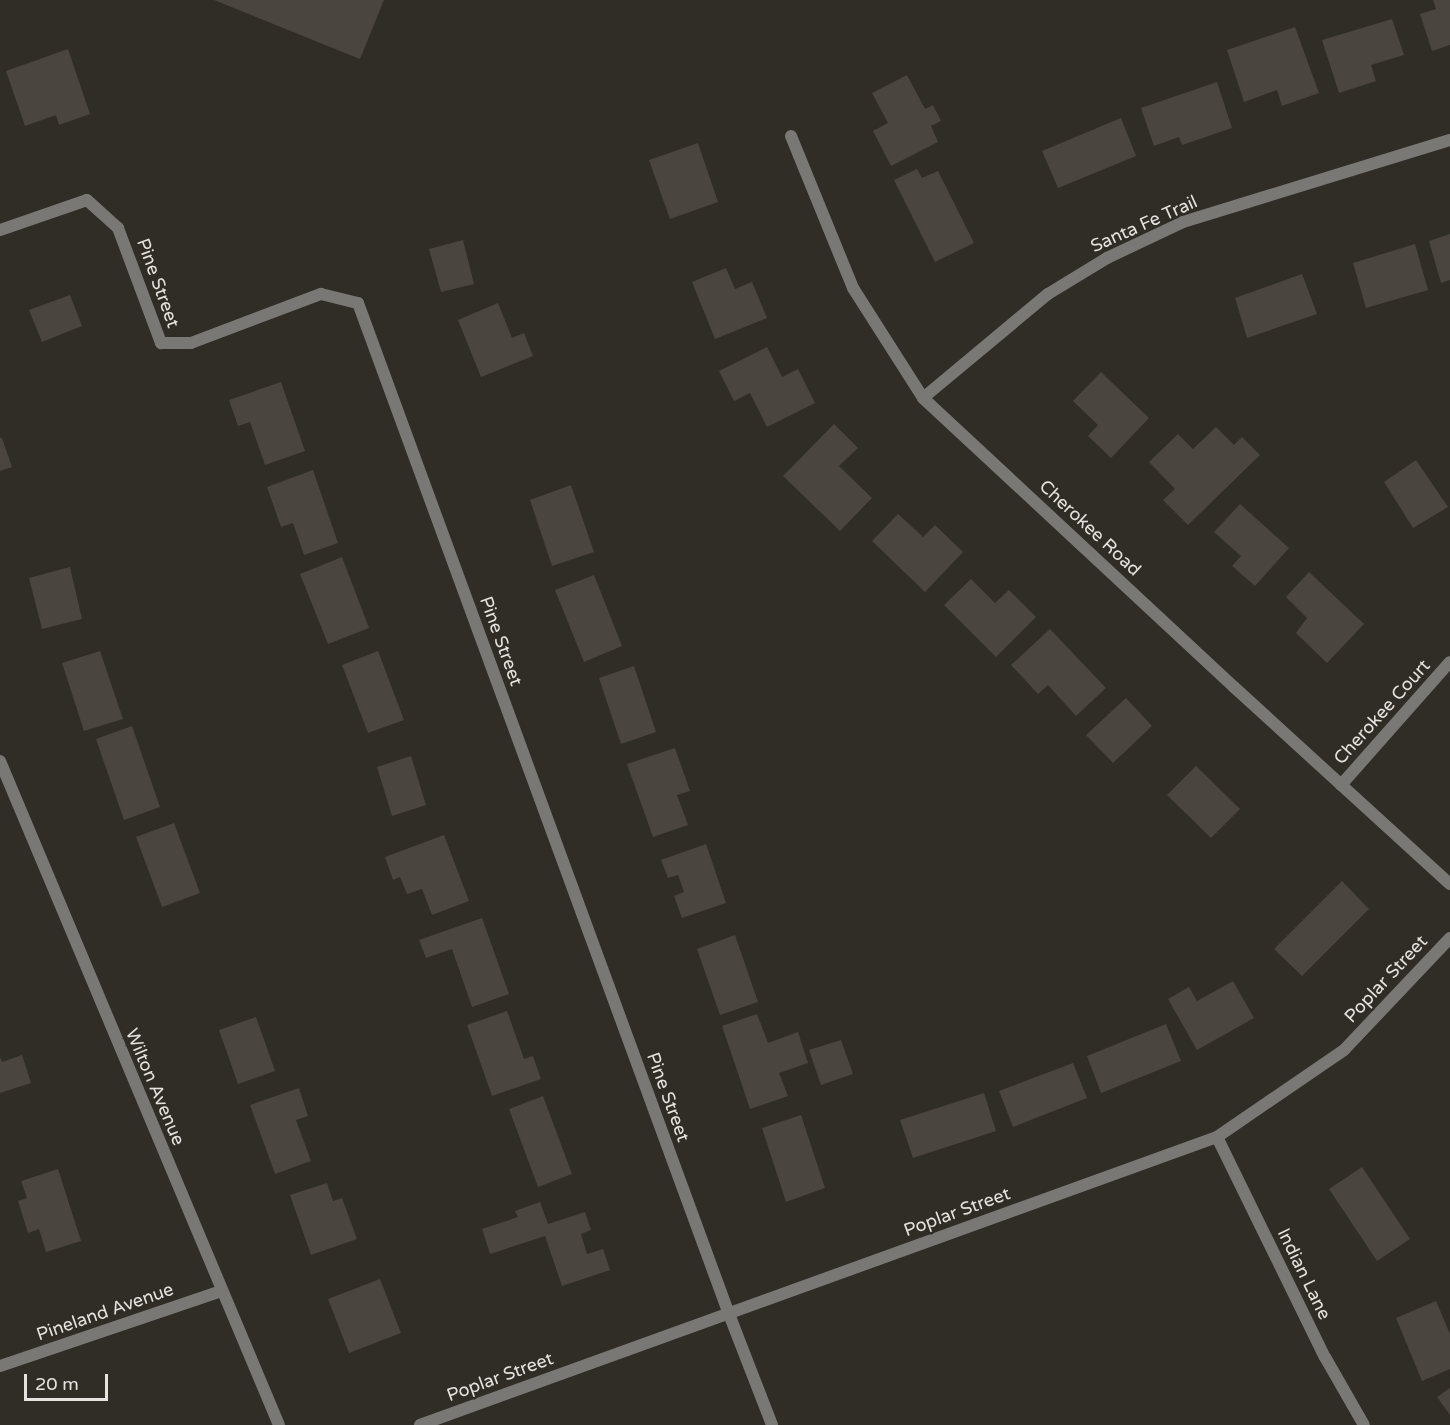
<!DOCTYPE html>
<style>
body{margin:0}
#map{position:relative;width:1450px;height:1425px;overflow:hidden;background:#302c26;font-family:"Varela Round",sans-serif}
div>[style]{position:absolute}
.building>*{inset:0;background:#4a453f}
.minor>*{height:12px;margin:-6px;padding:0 6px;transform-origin:6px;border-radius:6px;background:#7a7875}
span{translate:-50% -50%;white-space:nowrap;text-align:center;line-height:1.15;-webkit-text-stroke:5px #302c26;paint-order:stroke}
.street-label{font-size:18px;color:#e5e3df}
.scale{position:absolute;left:24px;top:1374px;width:84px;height:27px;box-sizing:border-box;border:3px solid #e5e3df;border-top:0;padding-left:8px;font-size:18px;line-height:21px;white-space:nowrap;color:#e5e3df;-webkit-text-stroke:4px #302c26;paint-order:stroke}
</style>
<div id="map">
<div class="building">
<div style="clip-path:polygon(214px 0,384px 0,360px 59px)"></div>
<div style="clip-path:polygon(1433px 0,1450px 0,1450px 45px,1432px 51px,1420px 14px,1436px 9px)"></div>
<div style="clip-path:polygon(1392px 19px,1404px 55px,1371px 65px,1376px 81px,1339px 93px,1322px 40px)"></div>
<div style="clip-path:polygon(1295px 27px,1319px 93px,1282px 106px,1277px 90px,1244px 102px,1227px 50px)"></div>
<div style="clip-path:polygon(68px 49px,90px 114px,59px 125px,56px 115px,25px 126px,6px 71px)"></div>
<div style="clip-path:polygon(907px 75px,925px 109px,933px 105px,941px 121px,931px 126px,938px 142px,891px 166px,873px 131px,888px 123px,872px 93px)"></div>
<div style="clip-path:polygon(1217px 82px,1232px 128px,1182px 145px,1179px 137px,1154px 146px,1141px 108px)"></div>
<div style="clip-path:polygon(1121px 118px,1136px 156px,1058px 188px,1042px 151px)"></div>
<div style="clip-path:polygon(698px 143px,718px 202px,670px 219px,649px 160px)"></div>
<div style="clip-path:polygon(917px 169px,922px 178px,938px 171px,974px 243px,935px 262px,894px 180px)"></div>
<div style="clip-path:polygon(1450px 234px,1450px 280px,1441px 283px,1429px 241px)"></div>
<div style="clip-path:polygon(463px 240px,474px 284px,441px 292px,429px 249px)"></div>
<div style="clip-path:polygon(1415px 244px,1428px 290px,1366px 308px,1353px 263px)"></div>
<div style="clip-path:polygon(726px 268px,735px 289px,752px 282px,767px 318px,715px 339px,692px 282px)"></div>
<div style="clip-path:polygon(1302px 274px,1317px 314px,1247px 338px,1235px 298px)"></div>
<div style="clip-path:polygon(70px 295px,82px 326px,42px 342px,29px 310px)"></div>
<div style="clip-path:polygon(498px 303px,512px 338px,524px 333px,533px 356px,481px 377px,458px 320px)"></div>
<div style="clip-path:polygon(767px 347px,782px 377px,798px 369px,815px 403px,767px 427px,750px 393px,734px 401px,719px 371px)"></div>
<div style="clip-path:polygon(1101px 372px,1149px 418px,1111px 458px,1088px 436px,1098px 425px,1073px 401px)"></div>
<div style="clip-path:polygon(281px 382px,305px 451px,265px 465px,250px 422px,238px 426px,229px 400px)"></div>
<div style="clip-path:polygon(834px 424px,858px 448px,839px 466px,872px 498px,840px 531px,783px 476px)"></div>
<div style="clip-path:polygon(1216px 427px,1234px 445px,1242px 437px,1260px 455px,1188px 525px,1163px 500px,1175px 489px,1149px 462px,1178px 434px,1193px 449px)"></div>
<div style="clip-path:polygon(0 438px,2px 438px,12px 467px,0 471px)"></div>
<div style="clip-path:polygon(1416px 460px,1448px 507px,1413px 528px,1384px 482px)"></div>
<div style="clip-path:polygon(313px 470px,338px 543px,304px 555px,293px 523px,281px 527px,267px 487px)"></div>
<div style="clip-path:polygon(571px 485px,594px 552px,552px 566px,530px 500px)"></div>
<div style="clip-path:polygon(1240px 504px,1289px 548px,1255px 586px,1232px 566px,1241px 556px,1214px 532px)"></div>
<div style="clip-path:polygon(898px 514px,923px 537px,935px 525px,963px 552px,925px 592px,872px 541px)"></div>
<div style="clip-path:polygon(342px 557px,369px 628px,328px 644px,300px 574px)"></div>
<div style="clip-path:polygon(70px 567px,82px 619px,42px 629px,29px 578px)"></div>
<div style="clip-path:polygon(1309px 572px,1364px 624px,1327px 663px,1296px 633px,1307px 618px,1286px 597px)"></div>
<div style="clip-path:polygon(594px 575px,622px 646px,584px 662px,555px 590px)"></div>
<div style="clip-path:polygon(971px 579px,995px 603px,1009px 590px,1036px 617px,996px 657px,944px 605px)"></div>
<div style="clip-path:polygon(1050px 629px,1106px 688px,1076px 716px,1048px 685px,1038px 694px,1011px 665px)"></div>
<div style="clip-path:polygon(100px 651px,123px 719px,84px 731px,62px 663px)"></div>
<div style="clip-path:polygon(378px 651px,404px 720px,368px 733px,342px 665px)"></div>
<div style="clip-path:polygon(634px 666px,656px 732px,621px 744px,599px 678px)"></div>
<div style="clip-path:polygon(1126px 698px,1152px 726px,1113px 763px,1086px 735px)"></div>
<div style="clip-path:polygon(132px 726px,160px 807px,124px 820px,96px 739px)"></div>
<div style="clip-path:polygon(675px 748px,690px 791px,677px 795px,688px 825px,653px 837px,627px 764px)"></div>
<div style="clip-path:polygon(411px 756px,426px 805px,392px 816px,377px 767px)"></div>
<div style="clip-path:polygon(1196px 766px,1240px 809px,1211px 838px,1167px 795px)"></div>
<div style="clip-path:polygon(174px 823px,200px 893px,162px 907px,136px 837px)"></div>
<div style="clip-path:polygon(444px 835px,469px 901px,432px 915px,422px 889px,407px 894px,400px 877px,393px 880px,385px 857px)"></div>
<div style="clip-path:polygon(706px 844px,726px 903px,682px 918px,674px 896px,684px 892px,678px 875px,668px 878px,661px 860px)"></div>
<div style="clip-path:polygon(1342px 881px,1369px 909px,1302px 976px,1274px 949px)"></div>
<div style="clip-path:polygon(482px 918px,509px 994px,472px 1007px,452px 949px,426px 958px,419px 940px)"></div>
<div style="clip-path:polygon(735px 935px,758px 1002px,720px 1015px,697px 949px)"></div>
<div style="clip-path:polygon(1233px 981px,1254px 1018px,1197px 1050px,1168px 999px,1189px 987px,1197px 1001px)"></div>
<div style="clip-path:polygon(507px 1011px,524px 1059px,533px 1056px,541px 1079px,492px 1096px,467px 1025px)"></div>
<div style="clip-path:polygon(757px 1014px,768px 1043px,798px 1032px,808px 1063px,779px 1073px,788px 1096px,750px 1109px,722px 1026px)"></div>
<div style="clip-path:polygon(256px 1017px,275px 1071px,238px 1084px,219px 1030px)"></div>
<div style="clip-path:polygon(1166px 1024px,1181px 1061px,1101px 1093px,1087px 1056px)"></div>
<div style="clip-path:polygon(841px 1040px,853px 1074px,821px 1085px,809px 1050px)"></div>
<div style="clip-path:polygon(22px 1055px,31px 1083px,0 1093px,0 1057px,2px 1062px)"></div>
<div style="clip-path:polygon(1073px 1063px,1087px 1098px,1013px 1127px,999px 1091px)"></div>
<div style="clip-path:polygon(299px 1088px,308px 1116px,296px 1120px,311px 1161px,275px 1174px,250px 1105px)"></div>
<div style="clip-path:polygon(984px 1093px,996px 1131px,913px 1158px,900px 1120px)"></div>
<div style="clip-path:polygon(543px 1096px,572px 1174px,538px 1187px,509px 1109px)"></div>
<div style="clip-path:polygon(801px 1115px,825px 1188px,786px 1202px,762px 1128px)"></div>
<div style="clip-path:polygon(1362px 1167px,1410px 1239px,1377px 1261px,1329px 1189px)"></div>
<div style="clip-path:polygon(58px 1169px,81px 1241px,46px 1252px,39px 1229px,28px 1233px,18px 1201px,27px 1198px,21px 1181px)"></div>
<div style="clip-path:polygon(327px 1183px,333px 1201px,342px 1198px,357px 1239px,311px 1255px,290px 1195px)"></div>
<div style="clip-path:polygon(540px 1202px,548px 1224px,585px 1212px,591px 1230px,581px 1234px,587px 1254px,603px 1249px,610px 1270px,562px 1286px,545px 1236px,490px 1254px,482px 1229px,518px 1217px,515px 1211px)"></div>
<div style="clip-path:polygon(380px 1279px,401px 1333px,349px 1353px,328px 1299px)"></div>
<div style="clip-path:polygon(1436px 1301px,1450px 1334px,1450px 1369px,1422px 1381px,1396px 1318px)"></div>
<div style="clip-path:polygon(1450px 1388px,1450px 1415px,1437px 1397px)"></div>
</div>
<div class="minor">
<div style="left:791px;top:136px;width:164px;rotate:67.8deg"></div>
<div style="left:853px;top:288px;width:130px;rotate:57.5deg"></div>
<div style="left:923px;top:398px;width:425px;rotate:42.9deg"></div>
<div style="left:1234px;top:687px;width:292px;rotate:42.4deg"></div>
<div style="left:0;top:230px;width:92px;rotate:-19deg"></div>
<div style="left:87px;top:200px;width:42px;rotate:42.1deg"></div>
<div style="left:118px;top:228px;width:123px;rotate:69.5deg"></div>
<div style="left:161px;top:343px;width:30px"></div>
<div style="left:191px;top:343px;width:139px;rotate:-20.7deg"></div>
<div style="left:321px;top:294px;width:38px;rotate:14deg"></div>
<div style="left:358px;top:303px;width:1077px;rotate:69.85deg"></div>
<div style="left:729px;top:1314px;width:119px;rotate:68.8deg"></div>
<div style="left:923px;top:398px;width:163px;rotate:-39.8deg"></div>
<div style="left:1048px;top:294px;width:69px;rotate:-31.4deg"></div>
<div style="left:1107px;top:258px;width:84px;rotate:-25.3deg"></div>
<div style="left:1183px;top:222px;width:279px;rotate:-17.1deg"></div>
<div style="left:0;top:761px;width:720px;rotate:67.21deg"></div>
<div style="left:1341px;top:785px;width:164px;rotate:-48.5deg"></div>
<div style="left:1217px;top:1137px;width:245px;rotate:63.9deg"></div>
<div style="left:1325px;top:1357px;width:78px;rotate:60.2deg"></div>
<div style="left:0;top:1366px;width:233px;rotate:-18.7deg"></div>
<div style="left:420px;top:1425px;width:847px;rotate:-19.87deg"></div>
<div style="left:1217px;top:1137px;width:154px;rotate:-34.4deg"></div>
<div style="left:1344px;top:1050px;width:154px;rotate:-46.6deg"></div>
</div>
<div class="street-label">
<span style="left:1144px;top:224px;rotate:-24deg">Santa Fe Trail</span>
<span style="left:158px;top:283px;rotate:70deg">Pine Street</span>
<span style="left:1090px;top:528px;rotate:43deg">Cherokee Road</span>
<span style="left:501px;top:641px;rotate:70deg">Pine Street</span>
<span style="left:1382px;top:712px;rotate:-48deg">Cherokee Court</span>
<span style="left:1386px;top:979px;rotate:-47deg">Poplar Street</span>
<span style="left:155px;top:1087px;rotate:67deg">Wilton Avenue</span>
<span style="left:668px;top:1097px;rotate:70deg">Pine Street</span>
<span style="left:957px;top:1212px;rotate:-20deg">Poplar Street</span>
<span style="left:1304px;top:1274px;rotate:64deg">Indian Lane</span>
<span style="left:105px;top:1312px;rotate:-19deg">Pineland Avenue</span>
<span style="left:500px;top:1377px;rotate:-20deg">Poplar Street</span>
</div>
<div class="scale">20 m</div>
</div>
